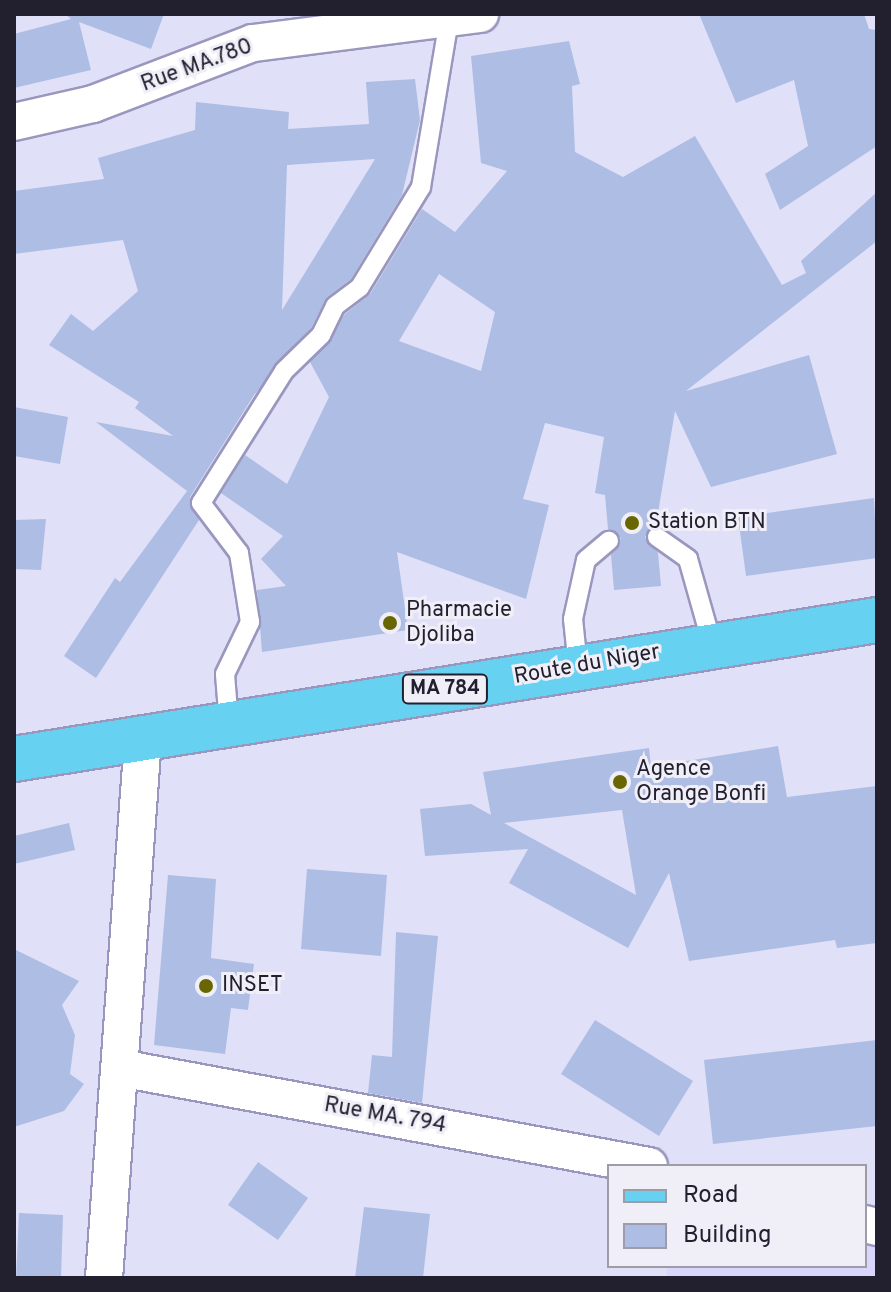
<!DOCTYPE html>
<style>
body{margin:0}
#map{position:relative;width:891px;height:1292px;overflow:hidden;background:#e1e0f9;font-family:Overpass,sans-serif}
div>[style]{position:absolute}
.built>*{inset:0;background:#d8d6fd}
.building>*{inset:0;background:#aebde3}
.roads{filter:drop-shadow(2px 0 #9a97be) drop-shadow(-2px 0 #9a97be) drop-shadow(0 2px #9a97be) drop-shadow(0 -2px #9a97be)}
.service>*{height:18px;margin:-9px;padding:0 9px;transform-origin:9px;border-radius:9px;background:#fff}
.minor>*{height:36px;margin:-18px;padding:0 18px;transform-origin:18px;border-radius:18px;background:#fff}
.primary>*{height:44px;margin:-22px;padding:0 22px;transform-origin:22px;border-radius:22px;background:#66d1f1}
.dots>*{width:22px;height:22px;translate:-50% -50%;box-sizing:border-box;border:4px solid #f0eff8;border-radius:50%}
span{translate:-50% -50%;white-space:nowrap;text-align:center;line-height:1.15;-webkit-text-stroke:6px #f0eff8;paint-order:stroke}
.shield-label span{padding:2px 6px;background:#f0eff8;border:2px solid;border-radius:6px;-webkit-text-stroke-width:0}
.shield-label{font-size:20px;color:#22202f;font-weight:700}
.street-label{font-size:22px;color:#22202f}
.poi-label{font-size:22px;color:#22202f}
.left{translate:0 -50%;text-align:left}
.frame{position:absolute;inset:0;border:16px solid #22202f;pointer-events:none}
.legend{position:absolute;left:607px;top:1164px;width:260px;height:104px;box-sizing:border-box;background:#f0eff8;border:2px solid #9e9ca8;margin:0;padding:10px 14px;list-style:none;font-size:24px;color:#22202f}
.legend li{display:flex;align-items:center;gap:16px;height:40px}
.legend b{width:40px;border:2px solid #9e9ca8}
</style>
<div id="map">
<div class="built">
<div style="clip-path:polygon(865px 1238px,877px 1241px,877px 1278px,666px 1278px,668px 1266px,865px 1266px)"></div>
</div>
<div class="building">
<div style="clip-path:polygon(65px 14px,164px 14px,151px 49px,79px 22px,91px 70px,14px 88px,14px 34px,71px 19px)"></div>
<div style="clip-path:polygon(699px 14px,864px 14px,869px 29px,877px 30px,877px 146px,780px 210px,765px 174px,808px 146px,794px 80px,736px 103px)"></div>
<div style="clip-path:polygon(evenodd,569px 41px,580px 84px,572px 86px,575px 152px,623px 177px,695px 136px,782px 285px,806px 273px,801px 261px,877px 192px,877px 241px,686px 391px,809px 355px,837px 454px,711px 487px,675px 411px,656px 525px,645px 537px,658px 553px,661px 586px,614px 590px,611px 555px,621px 538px,608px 529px,605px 495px,595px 493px,604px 437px,545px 423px,523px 499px,549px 505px,526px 599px,397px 552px,408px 630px,262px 652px,257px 590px,286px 586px,261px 559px,283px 536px,221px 493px,245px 455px,287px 484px,329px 397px,310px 362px,345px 314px,370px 294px,422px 209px,455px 232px,507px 171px,481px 163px,471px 56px,569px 41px,439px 274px,495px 312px,481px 371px,399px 341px,439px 274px)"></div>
<div style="clip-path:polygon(evenodd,415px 79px,420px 120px,402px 195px,351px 279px,327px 297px,311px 328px,254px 395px,190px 497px,199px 520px,96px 678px,64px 656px,115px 578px,120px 582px,187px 491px,96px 422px,173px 436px,135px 408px,139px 402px,49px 345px,71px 314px,93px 331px,138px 291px,123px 240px,14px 254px,14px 191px,104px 179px,98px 158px,195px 130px,196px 102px,289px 112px,288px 129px,369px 124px,366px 82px,415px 79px,375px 159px,282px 310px,287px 165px,375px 159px)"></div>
<div style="clip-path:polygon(14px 407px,68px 417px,60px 464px,14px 456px)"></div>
<div style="clip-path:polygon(874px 498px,877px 558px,746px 576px,738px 517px)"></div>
<div style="clip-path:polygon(46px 519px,41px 570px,14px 569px,14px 520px)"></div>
<div style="clip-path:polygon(evenodd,778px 746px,787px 797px,877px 786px,877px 943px,837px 948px,835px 940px,689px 961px,669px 873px,628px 948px,509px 883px,528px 849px,425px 856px,420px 809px,471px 804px,491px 815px,483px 772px,649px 748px,651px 767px,778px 746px,622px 810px,636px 895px,504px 823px,622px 810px)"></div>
<div style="clip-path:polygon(69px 823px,75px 850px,14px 864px,14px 836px)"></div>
<div style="clip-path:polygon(307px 869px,387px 875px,381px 956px,301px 949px)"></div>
<div style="clip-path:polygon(168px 875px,216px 879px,211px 958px,254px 964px,248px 1010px,231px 1008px,225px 1054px,154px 1045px)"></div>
<div style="clip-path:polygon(396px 932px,438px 936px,422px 1103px,368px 1093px,372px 1055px,392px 1057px)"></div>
<div style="clip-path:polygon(14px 949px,79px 981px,62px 1005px,75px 1035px,70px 1074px,84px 1084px,64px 1111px,14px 1127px)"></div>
<div style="clip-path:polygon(595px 1020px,693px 1081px,659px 1136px,561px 1074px)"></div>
<div style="clip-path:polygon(877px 1040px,877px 1126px,713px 1144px,704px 1060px)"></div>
<div style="clip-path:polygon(258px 1162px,308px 1198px,278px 1240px,228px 1205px)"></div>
<div style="clip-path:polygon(364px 1207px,430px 1214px,423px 1278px,355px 1278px)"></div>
<div style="clip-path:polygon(19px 1213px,63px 1215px,61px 1278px,16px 1278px)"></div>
</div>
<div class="roads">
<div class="service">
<div style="left:657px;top:537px;width:38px;rotate:35deg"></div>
<div style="left:688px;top:559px;width:88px;rotate:74.2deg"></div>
<div style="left:578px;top:667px;width:48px;rotate:-95.9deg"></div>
<div style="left:573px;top:619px;width:60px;rotate:-77.6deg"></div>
<div style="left:586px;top:560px;width:30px;rotate:-40deg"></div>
<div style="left:229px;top:724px;width:50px;rotate:-94.6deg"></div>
<div style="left:225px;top:674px;width:58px;rotate:-64.3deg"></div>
<div style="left:250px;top:622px;width:70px;rotate:-99.1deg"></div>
<div style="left:239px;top:553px;width:63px;rotate:-127.2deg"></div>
<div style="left:201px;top:503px;width:156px;rotate:-57.8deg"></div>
<div style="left:284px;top:371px;width:52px;rotate:-44.2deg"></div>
<div style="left:321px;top:335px;width:32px;rotate:-64deg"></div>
<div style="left:335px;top:306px;width:31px;rotate:-37deg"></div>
<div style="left:360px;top:287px;width:117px;rotate:-58.6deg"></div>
<div style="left:421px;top:187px;width:170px;rotate:-80.5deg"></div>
</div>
<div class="minor">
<div style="left:14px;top:122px;width:81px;rotate:-12.8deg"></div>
<div style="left:93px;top:104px;width:171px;rotate:-20.9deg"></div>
<div style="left:253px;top:43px;width:229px;rotate:-7.3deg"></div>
<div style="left:120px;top:1068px;width:538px;rotate:10.5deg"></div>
<div style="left:865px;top:1224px;width:12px;rotate:14deg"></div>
<div style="left:104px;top:1278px;width:541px;rotate:-85.87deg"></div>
</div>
<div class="primary">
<div style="left:14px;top:759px;width:874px;rotate:-9.15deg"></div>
</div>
</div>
<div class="dots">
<div style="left:632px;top:523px;background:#686600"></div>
<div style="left:390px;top:623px;background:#686600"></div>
<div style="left:620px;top:782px;background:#686600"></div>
<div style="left:206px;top:986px;background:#686600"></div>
</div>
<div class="shield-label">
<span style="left:445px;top:689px">MA 784</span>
</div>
<div class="street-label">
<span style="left:197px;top:66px;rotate:-20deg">Rue MA.780</span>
<span style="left:587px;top:665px;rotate:-10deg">Route du Niger</span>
<span style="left:385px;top:1116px;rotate:10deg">Rue MA. 794</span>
</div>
<div class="poi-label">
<span class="left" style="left:648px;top:523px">Station BTN</span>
<span class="left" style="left:406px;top:623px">Pharmacie<br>Djoliba</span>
<span class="left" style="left:636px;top:782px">Agence<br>Orange Bonfi</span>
<span class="left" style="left:222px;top:986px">INSET</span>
</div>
<div class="frame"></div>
<ul class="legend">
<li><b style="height:10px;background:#66d1f1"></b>Road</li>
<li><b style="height:22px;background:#aebde3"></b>Building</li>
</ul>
</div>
